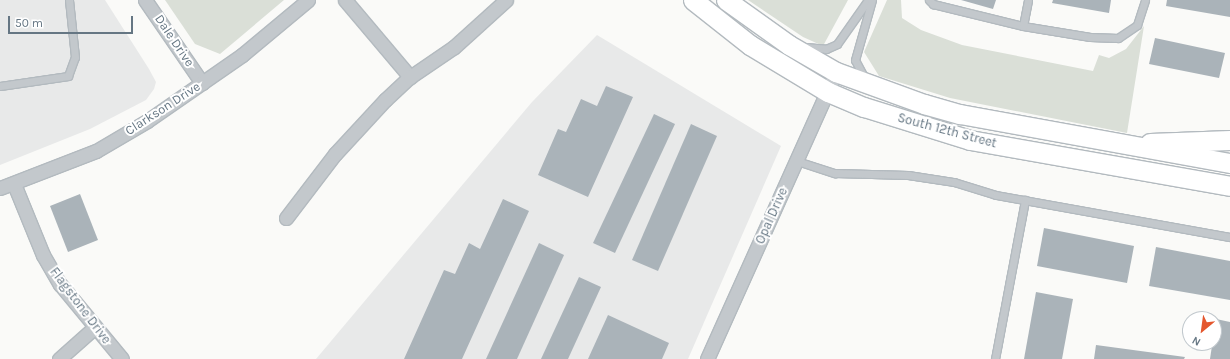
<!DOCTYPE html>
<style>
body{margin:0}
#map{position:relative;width:1230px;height:359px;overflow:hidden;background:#fafaf8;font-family:Karla,sans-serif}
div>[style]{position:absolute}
.built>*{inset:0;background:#e8e9e9}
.green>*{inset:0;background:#dadfd7}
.building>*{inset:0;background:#aab3b9}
.roads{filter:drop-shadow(1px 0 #b3babf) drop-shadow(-1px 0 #b3babf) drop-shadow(0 1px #b3babf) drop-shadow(0 -1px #b3babf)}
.service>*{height:7px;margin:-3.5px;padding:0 3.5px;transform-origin:3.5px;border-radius:3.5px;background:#c3c8cc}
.minor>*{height:13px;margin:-6.5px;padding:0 6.5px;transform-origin:6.5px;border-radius:6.5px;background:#c3c8cc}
.secondary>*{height:19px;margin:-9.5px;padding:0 9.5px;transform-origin:9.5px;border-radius:9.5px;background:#fff}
span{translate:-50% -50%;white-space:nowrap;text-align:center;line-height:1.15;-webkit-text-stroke:4px #fff;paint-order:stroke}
.street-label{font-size:13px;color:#657683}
.north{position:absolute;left:1182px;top:311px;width:40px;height:40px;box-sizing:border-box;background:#fff;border:1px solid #c1c8cd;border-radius:50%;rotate:209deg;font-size:11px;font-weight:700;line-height:16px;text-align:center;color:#657683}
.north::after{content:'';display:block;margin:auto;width:14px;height:18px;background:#e4572e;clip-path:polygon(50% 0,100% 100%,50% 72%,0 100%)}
.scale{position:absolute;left:8px;top:16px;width:125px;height:18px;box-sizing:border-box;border:2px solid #657683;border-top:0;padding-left:5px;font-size:12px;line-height:14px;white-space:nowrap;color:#657683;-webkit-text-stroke:3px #fff;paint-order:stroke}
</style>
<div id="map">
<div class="built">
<div style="clip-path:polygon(0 0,105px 0,149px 69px,156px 82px,154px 89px,146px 100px,90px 129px,0 165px)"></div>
<div style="clip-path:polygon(597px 35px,781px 146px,688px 359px,316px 359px,532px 102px)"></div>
</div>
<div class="green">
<div style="clip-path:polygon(165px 0,284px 0,220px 54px,195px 44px)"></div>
<div style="clip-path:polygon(748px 0,848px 0,823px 46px,803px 37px)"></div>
<div style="clip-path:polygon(887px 0,901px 0,902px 18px,921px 30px,962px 45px,1093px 71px,1099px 55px,1109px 58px,1126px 49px,1144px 26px,1127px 133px,950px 98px,879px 76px,864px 52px)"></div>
</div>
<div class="building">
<div style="clip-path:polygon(961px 0,996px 0,993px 9px)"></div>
<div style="clip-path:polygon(1053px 0,1111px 0,1109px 13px,1052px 3px)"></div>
<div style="clip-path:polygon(1167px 0,1230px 0,1230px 17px,1166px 6px)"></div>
<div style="clip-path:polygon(1155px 38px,1225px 53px,1219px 78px,1149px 64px)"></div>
<div style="clip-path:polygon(606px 86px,633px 97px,588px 197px,538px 175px,558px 129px,566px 132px,581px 99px,597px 106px)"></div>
<div style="clip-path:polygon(654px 114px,675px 124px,615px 253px,593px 243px)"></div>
<div style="clip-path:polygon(691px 124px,717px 136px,658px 271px,632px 260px)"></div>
<div style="clip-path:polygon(80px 194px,98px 240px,68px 252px,50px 206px)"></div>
<div style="clip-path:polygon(503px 199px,529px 211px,462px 359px,404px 359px,444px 270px,455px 274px,469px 243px,480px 249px)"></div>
<div style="clip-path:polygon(1044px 228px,1134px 246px,1127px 283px,1037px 266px)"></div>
<div style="clip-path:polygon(539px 243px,564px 255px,517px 359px,486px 359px)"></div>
<div style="clip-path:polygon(1156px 247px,1230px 261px,1230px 300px,1149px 286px)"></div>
<div style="clip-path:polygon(579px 277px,601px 287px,568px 359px,541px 359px)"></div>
<div style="clip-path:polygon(1036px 292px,1073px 299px,1062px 359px,1024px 359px)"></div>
<div style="clip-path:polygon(608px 315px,669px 343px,662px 359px,588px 359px)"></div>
<div style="clip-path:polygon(1216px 319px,1230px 322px,1230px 359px,1210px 359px)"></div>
<div style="clip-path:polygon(1096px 345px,1185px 357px,1184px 359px,1094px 359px)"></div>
</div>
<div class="roads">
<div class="service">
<div style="left:929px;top:0;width:6px;rotate:45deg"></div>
<div style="left:933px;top:4px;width:93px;rotate:13.7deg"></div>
<div style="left:1023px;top:26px;width:68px;rotate:9.3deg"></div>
<div style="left:1090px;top:37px;width:28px;rotate:2deg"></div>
<div style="left:1118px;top:38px;width:23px;rotate:-34deg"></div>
<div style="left:1137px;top:25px;width:26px;rotate:-72deg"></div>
<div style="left:1023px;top:26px;width:26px;rotate:-79deg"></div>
<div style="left:805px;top:47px;width:21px;rotate:5deg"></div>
<div style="left:826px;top:49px;width:12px;rotate:-24deg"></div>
<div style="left:837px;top:44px;width:54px;rotate:-54.8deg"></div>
<div style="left:864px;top:77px;width:19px;rotate:-118deg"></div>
<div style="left:855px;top:60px;width:62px;rotate:-74.2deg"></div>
<div style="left:0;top:86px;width:69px;rotate:-8.4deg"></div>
<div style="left:68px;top:76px;width:20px;rotate:-70deg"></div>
<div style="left:75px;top:57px;width:57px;rotate:-96deg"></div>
<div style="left:797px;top:161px;width:40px;rotate:18deg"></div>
<div style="left:835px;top:173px;width:73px;rotate:1.6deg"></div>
<div style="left:908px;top:175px;width:47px;rotate:8.7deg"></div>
<div style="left:954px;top:182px;width:44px;rotate:17.2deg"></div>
<div style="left:996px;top:195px;width:238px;rotate:10.2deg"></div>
<div style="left:995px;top:359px;width:162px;rotate:-79.3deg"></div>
</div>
<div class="minor">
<div style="left:145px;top:0;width:101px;rotate:55.5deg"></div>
<div style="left:345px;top:0;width:101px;rotate:49.8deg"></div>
<div style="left:14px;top:184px;width:77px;rotate:67.8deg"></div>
<div style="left:43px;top:255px;width:34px;rotate:60deg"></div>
<div style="left:60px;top:284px;width:97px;rotate:50.4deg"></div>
<div style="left:0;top:188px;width:103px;rotate:-21.1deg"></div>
<div style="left:96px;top:151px;width:59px;rotate:-30.5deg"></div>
<div style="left:147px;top:121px;width:116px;rotate:-34.8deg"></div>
<div style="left:242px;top:55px;width:86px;rotate:-39.8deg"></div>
<div style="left:286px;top:218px;width:81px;rotate:-52.6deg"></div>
<div style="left:335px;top:154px;width:74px;rotate:-47.2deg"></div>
<div style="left:385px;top:100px;width:34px;rotate:-43deg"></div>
<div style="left:410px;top:77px;width:53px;rotate:-34.3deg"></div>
<div style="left:454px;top:47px;width:70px;rotate:-42.1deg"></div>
<div style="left:59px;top:359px;width:48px;rotate:-41.6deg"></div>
<div style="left:707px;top:359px;width:315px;rotate:-65.8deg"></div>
</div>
<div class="secondary">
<div style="left:693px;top:0;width:73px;rotate:38.3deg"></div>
<div style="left:750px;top:45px;width:91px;rotate:31.1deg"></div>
<div style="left:828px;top:92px;width:39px;rotate:23deg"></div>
<div style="left:864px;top:107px;width:111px;rotate:17.3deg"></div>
<div style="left:970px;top:140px;width:264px;rotate:10deg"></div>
<div style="left:726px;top:0;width:77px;rotate:35.5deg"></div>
<div style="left:789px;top:45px;width:54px;rotate:29.9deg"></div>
<div style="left:836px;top:72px;width:94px;rotate:20deg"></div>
<div style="left:924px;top:104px;width:37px;rotate:16deg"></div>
<div style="left:960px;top:114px;width:274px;rotate:10.3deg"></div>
<div style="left:1150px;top:143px;width:80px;rotate:-2.1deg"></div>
</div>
</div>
<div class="street-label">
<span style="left:174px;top:41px;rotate:56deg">Dale Drive</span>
<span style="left:163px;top:109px;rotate:-33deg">Clarkson Drive</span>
<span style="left:947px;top:131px;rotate:15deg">South 12th Street</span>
<span style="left:772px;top:216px;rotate:-66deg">Opal Drive</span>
<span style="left:80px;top:306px;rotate:53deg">Flagstone Drive</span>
</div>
<div class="north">N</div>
<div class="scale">50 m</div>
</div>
